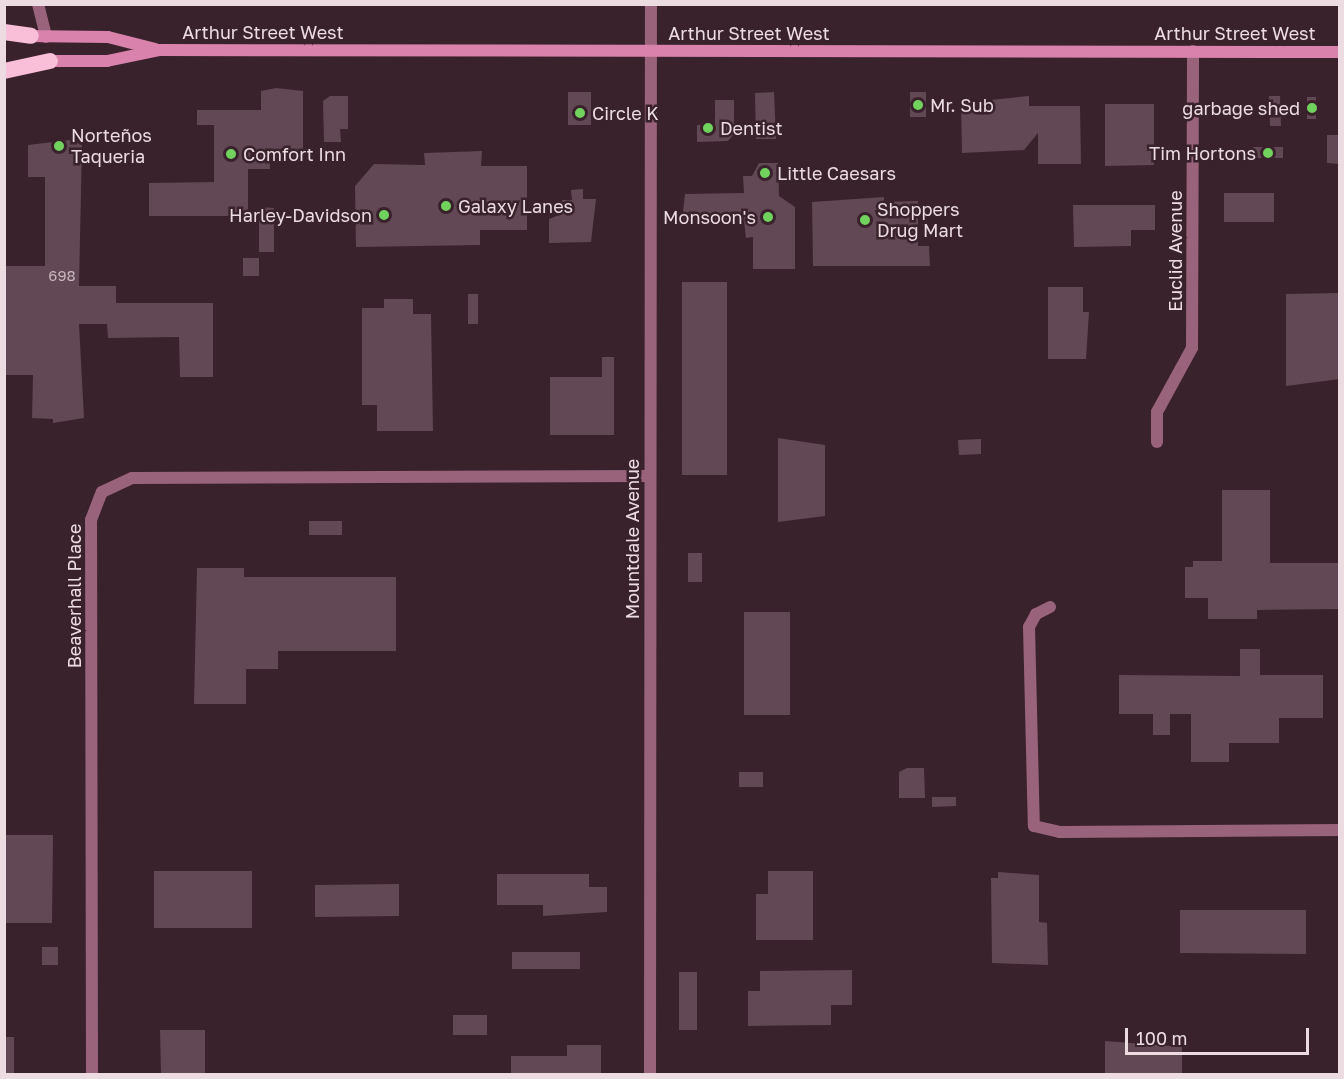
<!DOCTYPE html>
<meta charset="utf-8">
<style>
body{margin:0}
#map{position:relative;width:1344px;height:1079px;overflow:hidden;background:#39222c;font-family:"Golos Text",sans-serif}
div>[style]{position:absolute}
.building>*{inset:0;background:#624854}
.minor>*{height:12px;margin:-6px;padding:0 6px;transform-origin:6px;border-radius:6px;background:#9a637c}
.tertiary>*{height:12px;margin:-6px;padding:0 6px;transform-origin:6px;border-radius:6px;background:#9a637c}
.secondary>*{height:12px;margin:-6px;padding:0 6px;transform-origin:6px;border-radius:6px;background:#d982ab}
.trunk>*{height:16px;margin:-8px;padding:0 8px;transform-origin:8px;border-radius:8px;background:#f9bed8}
.dots>*{width:16px;height:16px;translate:-50% -50%;box-sizing:border-box;border:3px solid #39222c;border-radius:50%}
span{translate:-50% -50%;white-space:nowrap;text-align:center;line-height:1.15;-webkit-text-stroke:5px #39222c;paint-order:stroke}
.number-label{font-size:15px;color:#cab7be}
.number-label span{-webkit-text-stroke-width:0}
.street-label{font-size:18px;color:#ecdce2}
.poi-label{font-size:18px;color:#ecdce2}
.left{translate:0 -50%;text-align:left}
.right{translate:-100% -50%;text-align:right}
.frame{position:absolute;inset:0;border:6px solid #ecdce2;pointer-events:none}
.scale{position:absolute;left:1125px;top:1028px;width:184px;height:27px;box-sizing:border-box;border:3px solid #ecdce2;border-top:0;padding-left:8px;font-size:18px;line-height:21px;white-space:nowrap;color:#ecdce2;-webkit-text-stroke:4px #39222c;paint-order:stroke}
</style>
<div id="map">
<div class="building">
<div style="clip-path:polygon(276px 88px,303px 91px,303px 159px,270px 160px,270px 169px,248px 169px,248px 216px,149px 216px,149px 183px,214px 182px,214px 125px,197px 125px,197px 110px,261px 110px,261px 91px)"></div>
<div style="clip-path:polygon(568px 92px,591px 92px,591px 125px,568px 125px)"></div>
<div style="clip-path:polygon(774px 92px,776px 139px,756px 139px,755px 93px)"></div>
<div style="clip-path:polygon(910px 92px,926px 92px,926px 117px,910px 117px)"></div>
<div style="clip-path:polygon(330px 96px,348px 96px,348px 129px,340px 129px,341px 142px,324px 142px,323px 101px)"></div>
<div style="clip-path:polygon(1029px 96px,1029px 106px,1080px 106px,1081px 164px,1038px 164px,1038px 133px,1024px 150px,962px 153px,961px 103px)"></div>
<div style="clip-path:polygon(1269px 96px,1280px 96px,1281px 126px,1270px 126px)"></div>
<div style="clip-path:polygon(1307px 97px,1316px 97px,1316px 119px,1307px 119px)"></div>
<div style="clip-path:polygon(715px 100px,734px 100px,734px 134px,728px 141px,697px 142px,697px 125px,715px 124px)"></div>
<div style="clip-path:polygon(1105px 104px,1154px 104px,1154px 165px,1105px 166px)"></div>
<div style="clip-path:polygon(1327px 135px,1340px 135px,1340px 164px,1327px 163px)"></div>
<div style="clip-path:polygon(70px 140px,82px 145px,79px 286px,116px 286px,116px 303px,213px 303px,213px 377px,180px 377px,179px 337px,108px 338px,107px 324px,79px 324px,84px 418px,53px 423px,53px 419px,32px 418px,33px 375px,4px 375px,4px 286px,6px 266px,45px 266px,45px 177px,28px 177px,28px 145px)"></div>
<div style="clip-path:polygon(1253px 147px,1283px 147px,1283px 158px,1253px 158px)"></div>
<div style="clip-path:polygon(482px 151px,481px 166px,527px 166px,527px 230px,480px 230px,480px 245px,356px 247px,355px 186px,374px 164px,425px 165px,424px 153px)"></div>
<div style="clip-path:polygon(759px 163px,778px 163px,779px 196px,795px 207px,795px 269px,753px 269px,753px 237px,746px 238px,744px 221px,696px 226px,696px 220px,682px 220px,685px 194px,744px 193px,743px 176px,752px 176px)"></div>
<div style="clip-path:polygon(583px 189px,583px 199px,596px 199px,591px 242px,549px 243px,549px 219px,562px 214px,562px 200px,572px 200px,571px 190px)"></div>
<div style="clip-path:polygon(1224px 193px,1274px 193px,1274px 222px,1224px 222px)"></div>
<div style="clip-path:polygon(884px 197px,884px 202px,918px 201px,918px 246px,929px 246px,930px 266px,813px 266px,812px 202px)"></div>
<div style="clip-path:polygon(1073px 205px,1155px 205px,1155px 230px,1131px 230px,1131px 246px,1074px 247px)"></div>
<div style="clip-path:polygon(259px 207px,274px 208px,274px 252px,259px 252px)"></div>
<div style="clip-path:polygon(243px 258px,259px 258px,259px 276px,243px 276px)"></div>
<div style="clip-path:polygon(682px 282px,727px 282px,727px 475px,682px 475px)"></div>
<div style="clip-path:polygon(1048px 287px,1083px 287px,1083px 312px,1089px 312px,1086px 359px,1048px 359px)"></div>
<div style="clip-path:polygon(1340px 293px,1340px 379px,1286px 386px,1286px 294px)"></div>
<div style="clip-path:polygon(468px 294px,478px 294px,478px 324px,468px 324px)"></div>
<div style="clip-path:polygon(384px 299px,413px 299px,413px 314px,431px 314px,433px 431px,377px 431px,377px 405px,362px 405px,362px 308px,384px 308px)"></div>
<div style="clip-path:polygon(602px 357px,614px 357px,614px 435px,550px 435px,550px 377px,602px 377px)"></div>
<div style="clip-path:polygon(778px 438px,825px 445px,825px 516px,778px 522px)"></div>
<div style="clip-path:polygon(981px 439px,981px 454px,959px 455px,958px 440px)"></div>
<div style="clip-path:polygon(1222px 490px,1270px 490px,1270px 563px,1340px 563px,1340px 609px,1257px 610px,1257px 619px,1208px 619px,1208px 598px,1185px 598px,1185px 567px,1193px 567px,1193px 561px,1222px 561px)"></div>
<div style="clip-path:polygon(309px 521px,342px 521px,342px 535px,309px 535px)"></div>
<div style="clip-path:polygon(688px 553px,702px 553px,702px 582px,688px 582px)"></div>
<div style="clip-path:polygon(197px 568px,244px 568px,244px 577px,396px 577px,396px 651px,278px 651px,278px 669px,246px 669px,246px 704px,194px 704px)"></div>
<div style="clip-path:polygon(744px 612px,790px 612px,790px 715px,744px 715px)"></div>
<div style="clip-path:polygon(1240px 649px,1260px 649px,1260px 675px,1323px 675px,1323px 718px,1279px 718px,1279px 743px,1229px 743px,1229px 762px,1191px 762px,1191px 714px,1170px 714px,1170px 735px,1153px 735px,1153px 714px,1119px 714px,1119px 675px,1240px 676px)"></div>
<div style="clip-path:polygon(907px 768px,924px 768px,925px 798px,899px 798px,899px 772px)"></div>
<div style="clip-path:polygon(739px 772px,763px 772px,763px 787px,739px 787px)"></div>
<div style="clip-path:polygon(932px 797px,956px 797px,956px 806px,932px 807px)"></div>
<div style="clip-path:polygon(4px 835px,53px 835px,52px 923px,4px 923px)"></div>
<div style="clip-path:polygon(154px 871px,252px 871px,252px 928px,154px 928px)"></div>
<div style="clip-path:polygon(768px 871px,813px 871px,813px 940px,756px 940px,756px 894px,768px 894px)"></div>
<div style="clip-path:polygon(998px 872px,1039px 875px,1039px 922px,1047px 923px,1048px 965px,992px 963px,991px 878px,998px 878px)"></div>
<div style="clip-path:polygon(497px 874px,589px 874px,589px 887px,607px 887px,607px 912px,543px 916px,543px 905px,497px 905px)"></div>
<div style="clip-path:polygon(399px 884px,399px 916px,315px 917px,315px 885px)"></div>
<div style="clip-path:polygon(1180px 910px,1306px 910px,1306px 954px,1180px 953px)"></div>
<div style="clip-path:polygon(42px 947px,58px 947px,58px 965px,42px 965px)"></div>
<div style="clip-path:polygon(512px 952px,580px 952px,580px 969px,512px 969px)"></div>
<div style="clip-path:polygon(852px 970px,852px 1005px,831px 1005px,831px 1025px,748px 1026px,748px 991px,760px 991px,760px 971px)"></div>
<div style="clip-path:polygon(679px 972px,697px 972px,697px 1030px,679px 1030px)"></div>
<div style="clip-path:polygon(453px 1015px,487px 1015px,487px 1035px,453px 1035px)"></div>
<div style="clip-path:polygon(160px 1030px,205px 1030px,205px 1074px,161px 1074px)"></div>
<div style="clip-path:polygon(4px 1037px,14px 1037px,14px 1074px,4px 1074px)"></div>
<div style="clip-path:polygon(1105px 1041px,1182px 1047px,1182px 1074px,1105px 1074px)"></div>
<div style="clip-path:polygon(567px 1045px,601px 1045px,601px 1074px,511px 1074px,511px 1056px,567px 1056px)"></div>
</div>
<div class="minor">
<div style="left:38px;top:4px;width:34px;rotate:76deg"></div>
<div style="left:1157px;top:442px;width:30px;rotate:-90deg"></div>
<div style="left:1157px;top:412px;width:73px;rotate:-61.3deg"></div>
<div style="left:1192px;top:348px;width:297px;rotate:-89.8deg"></div>
<div style="left:1050px;top:607px;width:16px;rotate:153deg"></div>
<div style="left:1036px;top:614px;width:15px;rotate:118deg"></div>
<div style="left:1029px;top:627px;width:199px;rotate:88.6deg"></div>
<div style="left:1034px;top:826px;width:27px;rotate:13deg"></div>
<div style="left:1060px;top:832px;width:280px;rotate:-0.4deg"></div>
<div style="left:92px;top:1074px;width:554px;rotate:-90.1deg"></div>
<div style="left:91px;top:520px;width:30px;rotate:-69deg"></div>
<div style="left:102px;top:492px;width:33px;rotate:-25deg"></div>
<div style="left:132px;top:478px;width:518px;rotate:-0.22deg"></div>
</div>
<div class="tertiary">
<div style="left:650px;top:1074px;width:1070px;rotate:-89.95deg"></div>
</div>
<div class="secondary">
<div style="left:23px;top:36px;width:85px;rotate:0.7deg"></div>
<div style="left:108px;top:37px;width:49px;rotate:14.3deg"></div>
<div style="left:43px;top:61px;width:64px"></div>
<div style="left:107px;top:61px;width:53px;rotate:-11.9deg"></div>
<div style="left:159px;top:50px;width:1181px;rotate:0.1deg"></div>
</div>
<div class="trunk">
<div style="left:4px;top:32px;width:27px;rotate:8deg"></div>
<div style="left:4px;top:71px;width:47px;rotate:-12.3deg"></div>
</div>
<div class="dots">
<div style="left:918px;top:105px;background:#71d35e"></div>
<div style="left:1312px;top:108px;background:#71d35e"></div>
<div style="left:580px;top:113px;background:#71d35e"></div>
<div style="left:708px;top:128px;background:#71d35e"></div>
<div style="left:59px;top:146px;background:#71d35e"></div>
<div style="left:1268px;top:153px;background:#71d35e"></div>
<div style="left:231px;top:154px;background:#71d35e"></div>
<div style="left:765px;top:173px;background:#71d35e"></div>
<div style="left:446px;top:206px;background:#71d35e"></div>
<div style="left:384px;top:215px;background:#71d35e"></div>
<div style="left:768px;top:217px;background:#71d35e"></div>
<div style="left:865px;top:220px;background:#71d35e"></div>
</div>
<div class="number-label">
<span style="left:62px;top:276px">698</span>
</div>
<div class="street-label">
<span style="left:263px;top:32px">Arthur Street West</span>
<span style="left:749px;top:33px">Arthur Street West</span>
<span style="left:1235px;top:33px">Arthur Street West</span>
<span style="left:1175px;top:251px;rotate:-90deg">Euclid Avenue</span>
<span style="left:632px;top:539px;rotate:-90deg">Mountdale Avenue</span>
<span style="left:74px;top:596px;rotate:-90deg">Beaverhall Place</span>
</div>
<div class="poi-label">
<span class="left" style="left:930px;top:105px">Mr. Sub</span>
<span class="right" style="left:1300px;top:108px">garbage shed</span>
<span class="left" style="left:592px;top:113px">Circle K</span>
<span class="left" style="left:720px;top:128px">Dentist</span>
<span class="left" style="left:71px;top:146px">Norteños<br>Taqueria</span>
<span class="right" style="left:1256px;top:153px">Tim Hortons</span>
<span class="left" style="left:243px;top:154px">Comfort Inn</span>
<span class="left" style="left:777px;top:173px">Little Caesars</span>
<span class="left" style="left:458px;top:206px">Galaxy Lanes</span>
<span class="left" style="left:877px;top:220px">Shoppers<br>Drug Mart</span>
<span class="right" style="left:372px;top:215px">Harley-Davidson</span>
<span class="right" style="left:756px;top:217px">Monsoon's</span>
</div>
<div class="frame"></div>
<div class="scale">100 m</div>
</div>
